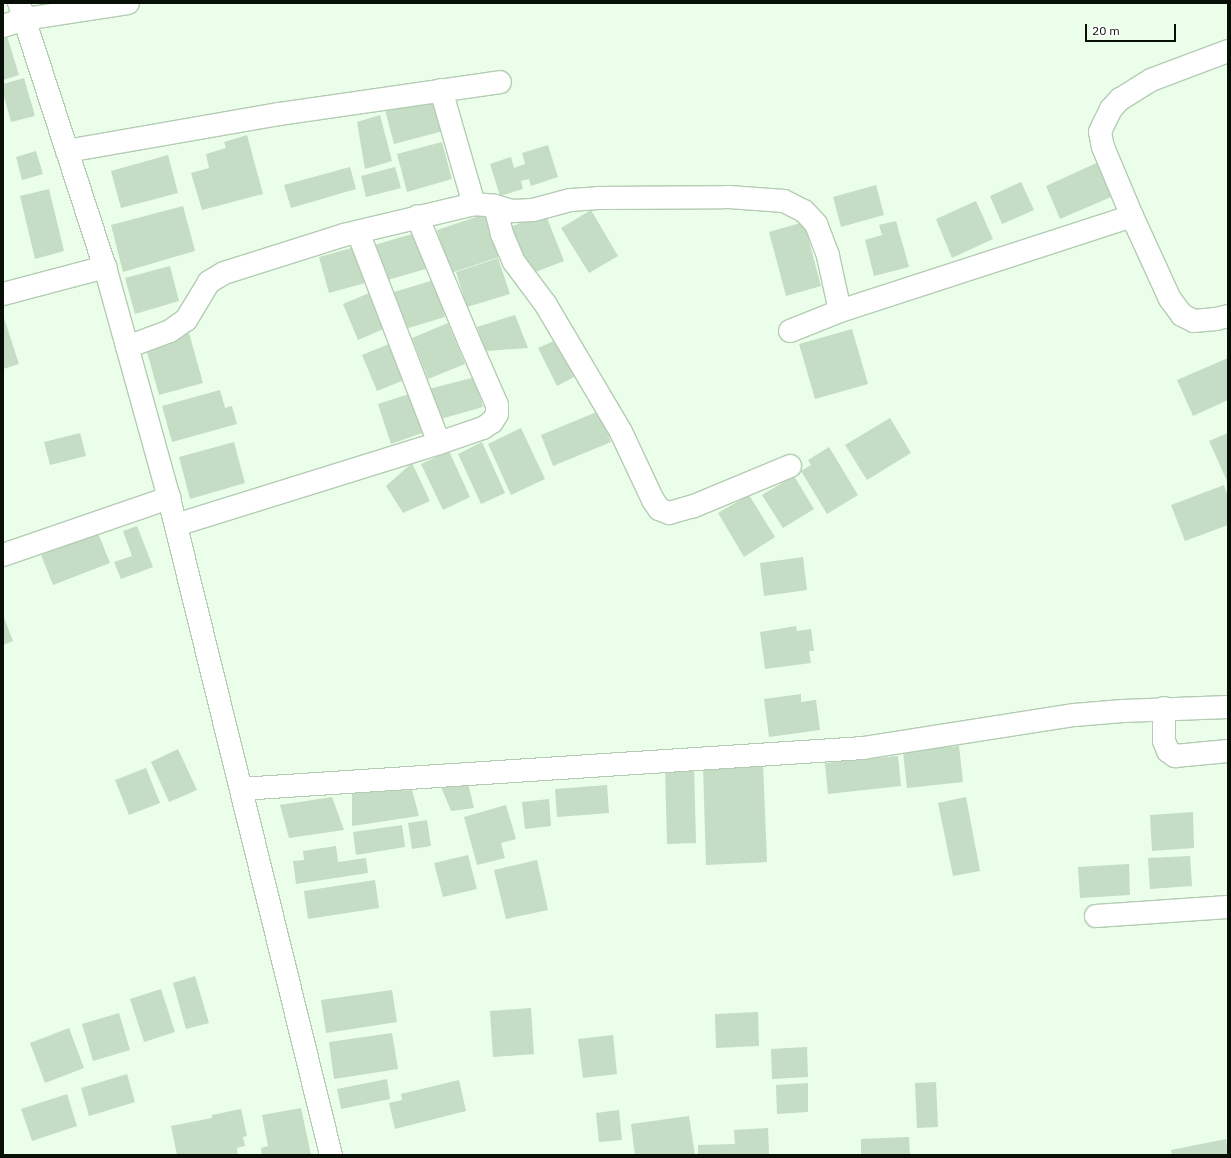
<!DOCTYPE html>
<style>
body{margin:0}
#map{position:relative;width:1231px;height:1158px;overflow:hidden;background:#eafeea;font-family:"IBM Plex Sans",sans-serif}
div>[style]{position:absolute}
.building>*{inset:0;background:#c4ddc4}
.roads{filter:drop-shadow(1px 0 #b4ccb4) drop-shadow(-1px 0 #b4ccb4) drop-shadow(0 1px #b4ccb4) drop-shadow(0 -1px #b4ccb4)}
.street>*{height:22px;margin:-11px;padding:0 11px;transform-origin:11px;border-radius:11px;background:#fff}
.secondary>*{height:22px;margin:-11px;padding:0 11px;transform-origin:11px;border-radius:11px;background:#fff}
span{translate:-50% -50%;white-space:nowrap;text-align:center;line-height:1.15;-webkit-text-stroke:4px #fff;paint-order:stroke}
.frame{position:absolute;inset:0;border:4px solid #070f07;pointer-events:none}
.scale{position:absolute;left:1085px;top:24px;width:91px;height:18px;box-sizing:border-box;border:2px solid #070f07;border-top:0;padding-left:5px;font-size:12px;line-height:14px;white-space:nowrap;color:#070f07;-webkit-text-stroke:3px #fff;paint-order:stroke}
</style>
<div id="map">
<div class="building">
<div style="clip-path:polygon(7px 36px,19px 75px,3px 80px,3px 37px)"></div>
<div style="clip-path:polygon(24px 78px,35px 116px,11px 122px,3px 93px,3px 84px)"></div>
<div style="clip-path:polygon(433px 97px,443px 131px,394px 144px,385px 110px)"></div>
<div style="clip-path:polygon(380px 115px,392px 161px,365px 169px,357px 122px)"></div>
<div style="clip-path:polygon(247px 135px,263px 194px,202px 210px,191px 173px,209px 168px,206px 154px,226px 148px,224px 142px)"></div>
<div style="clip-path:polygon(442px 142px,452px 179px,407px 192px,397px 154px)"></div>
<div style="clip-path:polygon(548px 145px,558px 177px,531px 186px,529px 179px,521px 181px,523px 189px,500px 196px,490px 164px,511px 157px,514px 168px,525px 164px,522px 153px)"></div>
<div style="clip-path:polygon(36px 151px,43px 174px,22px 180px,16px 157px)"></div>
<div style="clip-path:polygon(168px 155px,178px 193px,121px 208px,111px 171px)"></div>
<div style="clip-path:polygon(1103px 160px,1118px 194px,1060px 219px,1046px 186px)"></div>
<div style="clip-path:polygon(350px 167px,356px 189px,291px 208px,284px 185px)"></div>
<div style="clip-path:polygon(395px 167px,401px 188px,366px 197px,361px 176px)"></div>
<div style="clip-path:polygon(1021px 182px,1034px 210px,1002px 224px,990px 196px)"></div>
<div style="clip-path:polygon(876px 185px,884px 215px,841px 227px,833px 197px)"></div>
<div style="clip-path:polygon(49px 189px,64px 251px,35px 259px,20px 196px)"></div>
<div style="clip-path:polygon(976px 201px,993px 239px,952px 258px,936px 219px)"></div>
<div style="clip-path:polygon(183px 206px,195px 251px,123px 272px,111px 225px)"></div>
<div style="clip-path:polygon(591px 210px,618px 256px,589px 273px,561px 228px)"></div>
<div style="clip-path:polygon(545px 213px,564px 261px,528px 275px,510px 227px)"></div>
<div style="clip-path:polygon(485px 214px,499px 257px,451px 273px,437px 230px)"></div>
<div style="clip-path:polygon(896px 221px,909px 267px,874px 276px,865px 240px,882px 235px,879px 225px)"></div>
<div style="clip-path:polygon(804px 222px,821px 286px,786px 296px,769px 232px)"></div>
<div style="clip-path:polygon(419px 232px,429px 268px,381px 282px,371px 246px)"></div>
<div style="clip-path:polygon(355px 247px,365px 283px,329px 293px,319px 257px)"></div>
<div style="clip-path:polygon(498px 258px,510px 294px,467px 307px,456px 272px)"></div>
<div style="clip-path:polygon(170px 266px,179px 301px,135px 314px,125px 278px)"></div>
<div style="clip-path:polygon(434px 280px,445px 317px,405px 329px,394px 292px)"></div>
<div style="clip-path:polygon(376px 290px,390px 326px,358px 340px,343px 304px)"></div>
<div style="clip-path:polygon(3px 315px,19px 364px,3px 369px)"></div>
<div style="clip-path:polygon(515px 315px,528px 348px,486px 351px,477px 327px)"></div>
<div style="clip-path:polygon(448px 323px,465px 364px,428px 379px,412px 338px)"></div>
<div style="clip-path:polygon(852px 329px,868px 384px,815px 399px,799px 344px)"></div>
<div style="clip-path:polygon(189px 333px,203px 383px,159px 395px,145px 345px)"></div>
<div style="clip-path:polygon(556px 340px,574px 377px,557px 386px,538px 348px)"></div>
<div style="clip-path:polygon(394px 342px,409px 378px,377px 391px,362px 355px)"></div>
<div style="clip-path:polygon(1228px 358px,1228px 400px,1193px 416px,1177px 380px)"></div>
<div style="clip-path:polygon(475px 377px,483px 407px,437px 420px,429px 389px)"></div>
<div style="clip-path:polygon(220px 390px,225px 408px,232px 406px,237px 424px,172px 442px,162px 406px)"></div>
<div style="clip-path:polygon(415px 392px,428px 431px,391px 444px,378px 404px)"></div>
<div style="clip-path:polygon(599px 411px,611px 442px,553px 466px,541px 435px)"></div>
<div style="clip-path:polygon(890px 418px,911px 453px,867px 480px,845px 445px)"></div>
<div style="clip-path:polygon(521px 428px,545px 479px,511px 495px,488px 444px)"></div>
<div style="clip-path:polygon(80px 433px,86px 456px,50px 465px,44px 442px)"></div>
<div style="clip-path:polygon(1228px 433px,1228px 483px,1209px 441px)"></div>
<div style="clip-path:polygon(234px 442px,245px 483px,190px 499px,179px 457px)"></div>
<div style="clip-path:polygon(482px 442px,505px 493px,481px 504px,458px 454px)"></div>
<div style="clip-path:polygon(829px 447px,858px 495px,827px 514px,801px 471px,811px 465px,808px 460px)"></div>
<div style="clip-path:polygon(449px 451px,470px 497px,443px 510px,421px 464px)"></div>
<div style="clip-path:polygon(412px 463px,430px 501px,403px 513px,386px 486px)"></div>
<div style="clip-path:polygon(794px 476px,814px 509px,783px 528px,762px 495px)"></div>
<div style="clip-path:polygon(1224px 485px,1228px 497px,1228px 525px,1185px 541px,1171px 505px)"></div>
<div style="clip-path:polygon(749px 495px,775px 537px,744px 557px,718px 513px)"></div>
<div style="clip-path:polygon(137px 526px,153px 567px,121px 579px,114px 562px,132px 556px,123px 531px)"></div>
<div style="clip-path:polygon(98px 533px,110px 563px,53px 585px,41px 555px)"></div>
<div style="clip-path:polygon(803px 557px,807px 590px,764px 596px,760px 563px)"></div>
<div style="clip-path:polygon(3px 615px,13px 641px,3px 645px)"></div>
<div style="clip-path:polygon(796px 626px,797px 631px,811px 629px,814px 651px,809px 651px,811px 663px,765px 669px,760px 632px)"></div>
<div style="clip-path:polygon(801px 694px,801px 702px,816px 700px,820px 730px,769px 737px,764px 699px)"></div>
<div style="clip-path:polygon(959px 746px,963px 782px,907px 788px,903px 752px)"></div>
<div style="clip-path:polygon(178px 749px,197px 790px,169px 802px,151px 762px)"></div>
<div style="clip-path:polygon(898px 756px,901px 786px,828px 794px,825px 763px)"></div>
<div style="clip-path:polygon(763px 764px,767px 862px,706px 865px,703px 766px)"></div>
<div style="clip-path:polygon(694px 765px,696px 843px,667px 844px,665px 766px)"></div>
<div style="clip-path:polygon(146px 768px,160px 803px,129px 815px,115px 780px)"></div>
<div style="clip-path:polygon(468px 783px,474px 808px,451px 811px,441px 787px)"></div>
<div style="clip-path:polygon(607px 785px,609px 813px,557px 817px,555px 789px)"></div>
<div style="clip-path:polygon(412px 790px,419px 816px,352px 826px,352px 793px)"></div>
<div style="clip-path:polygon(332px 797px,344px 830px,289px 838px,280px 805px)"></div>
<div style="clip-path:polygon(966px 797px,980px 871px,953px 876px,938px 803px)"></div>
<div style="clip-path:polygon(549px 799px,551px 826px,525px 829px,522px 802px)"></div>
<div style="clip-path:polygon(506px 805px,516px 839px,501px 843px,505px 858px,477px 865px,464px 817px)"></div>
<div style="clip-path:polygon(1193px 812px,1194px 848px,1152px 851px,1150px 815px)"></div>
<div style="clip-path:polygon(427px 820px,431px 846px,412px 849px,408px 823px)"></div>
<div style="clip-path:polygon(402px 825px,405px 847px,356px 855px,353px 832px)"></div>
<div style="clip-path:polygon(336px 846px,338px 862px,366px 858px,368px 873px,296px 884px,293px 861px,304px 860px,303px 851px)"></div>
<div style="clip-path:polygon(468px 855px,477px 889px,443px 897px,434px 863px)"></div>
<div style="clip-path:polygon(1190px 856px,1192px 886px,1150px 889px,1148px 858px)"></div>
<div style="clip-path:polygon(537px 860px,548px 910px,506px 919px,494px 870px)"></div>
<div style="clip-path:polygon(1129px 864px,1130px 895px,1080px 898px,1078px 867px)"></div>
<div style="clip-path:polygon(375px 880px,379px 908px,308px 919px,304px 891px)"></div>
<div style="clip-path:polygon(195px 976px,209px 1023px,186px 1029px,173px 983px)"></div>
<div style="clip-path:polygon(161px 989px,175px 1032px,144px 1042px,130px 999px)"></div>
<div style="clip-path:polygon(392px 990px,397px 1022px,326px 1033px,321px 1000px)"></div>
<div style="clip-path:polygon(531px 1008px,534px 1054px,493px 1057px,490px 1011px)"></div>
<div style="clip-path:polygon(758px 1012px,759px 1046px,716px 1048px,715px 1014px)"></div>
<div style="clip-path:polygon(119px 1013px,130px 1050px,93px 1061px,82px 1024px)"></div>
<div style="clip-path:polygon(69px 1028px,84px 1068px,45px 1083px,30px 1043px)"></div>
<div style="clip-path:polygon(392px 1033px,398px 1069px,334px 1079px,329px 1042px)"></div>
<div style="clip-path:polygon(613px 1035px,617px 1074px,583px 1078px,578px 1039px)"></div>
<div style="clip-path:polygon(807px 1047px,808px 1077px,772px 1079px,771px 1049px)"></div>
<div style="clip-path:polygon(127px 1074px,135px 1102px,89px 1116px,81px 1088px)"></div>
<div style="clip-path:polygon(387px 1079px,390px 1099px,341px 1109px,337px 1089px)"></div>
<div style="clip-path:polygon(459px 1080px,466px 1111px,395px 1129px,389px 1103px,402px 1100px,401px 1094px)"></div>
<div style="clip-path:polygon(936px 1082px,938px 1127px,917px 1128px,915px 1083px)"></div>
<div style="clip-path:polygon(808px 1083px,808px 1112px,777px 1114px,776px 1085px)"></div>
<div style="clip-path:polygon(67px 1094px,77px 1126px,32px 1141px,21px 1109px)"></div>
<div style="clip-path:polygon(301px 1108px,311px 1155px,262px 1155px,261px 1148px,268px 1146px,262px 1115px)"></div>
<div style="clip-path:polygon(241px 1109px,247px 1136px,243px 1137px,245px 1146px,237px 1148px,238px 1155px,177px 1155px,171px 1126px,212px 1118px,212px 1115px)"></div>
<div style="clip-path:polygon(619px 1110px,622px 1140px,599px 1142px,596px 1113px)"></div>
<div style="clip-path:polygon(689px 1116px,695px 1155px,635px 1155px,631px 1124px)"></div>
<div style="clip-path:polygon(768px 1128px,769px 1155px,698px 1155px,698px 1145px,735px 1144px,734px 1130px)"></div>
<div style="clip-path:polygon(909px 1137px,910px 1155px,861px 1155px,861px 1139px)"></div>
<div style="clip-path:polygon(1226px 1139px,1228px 1155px,1172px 1155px,1171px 1150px)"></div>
</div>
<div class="roads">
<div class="street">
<div style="left:3px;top:26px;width:23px;rotate:-18deg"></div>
<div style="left:25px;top:19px;width:104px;rotate:-8.8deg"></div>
<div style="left:1228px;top:51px;width:82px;rotate:159.4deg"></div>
<div style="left:1151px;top:80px;width:36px;rotate:148deg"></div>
<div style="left:1120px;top:99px;width:13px;rotate:132deg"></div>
<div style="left:1111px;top:109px;width:25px;rotate:116deg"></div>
<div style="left:1100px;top:132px;width:15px;rotate:79deg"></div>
<div style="left:1103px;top:147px;width:75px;rotate:67.2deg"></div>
<div style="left:1132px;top:216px;width:91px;rotate:65.4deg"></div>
<div style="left:1170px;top:299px;width:20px;rotate:53deg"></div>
<div style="left:1182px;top:315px;width:13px;rotate:27deg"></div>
<div style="left:1194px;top:321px;width:22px;rotate:-5deg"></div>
<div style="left:1216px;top:319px;width:12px;rotate:-14deg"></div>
<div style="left:441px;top:90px;width:119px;rotate:73.9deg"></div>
<div style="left:67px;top:151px;width:215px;rotate:-9.9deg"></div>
<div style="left:279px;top:114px;width:223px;rotate:-8.2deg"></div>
<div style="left:495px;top:206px;width:29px;rotate:76deg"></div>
<div style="left:502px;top:234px;width:30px;rotate:67deg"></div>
<div style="left:514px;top:262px;width:54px;rotate:53.3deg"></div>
<div style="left:546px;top:305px;width:147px;rotate:59.4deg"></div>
<div style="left:621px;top:432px;width:75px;rotate:64.8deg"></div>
<div style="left:653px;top:500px;width:11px;rotate:56deg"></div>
<div style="left:659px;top:509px;width:11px;rotate:22deg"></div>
<div style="left:669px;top:513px;width:26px;rotate:-16deg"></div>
<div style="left:694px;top:506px;width:104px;rotate:-22.6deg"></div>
<div style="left:358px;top:232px;width:226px;rotate:69deg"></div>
<div style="left:3px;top:294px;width:106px;rotate:-14.8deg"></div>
<div style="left:790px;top:331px;width:54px;rotate:-21.8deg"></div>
<div style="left:840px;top:311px;width:307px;rotate:-18deg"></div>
<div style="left:127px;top:347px;width:46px;rotate:-20.4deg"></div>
<div style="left:170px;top:331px;width:19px;rotate:-35deg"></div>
<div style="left:186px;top:320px;width:44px;rotate:-58.8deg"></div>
<div style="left:209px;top:282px;width:17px;rotate:-31deg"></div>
<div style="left:224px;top:273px;width:126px;rotate:-17.6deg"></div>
<div style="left:344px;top:235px;width:134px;rotate:-13.4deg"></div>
<div style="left:474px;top:204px;width:21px;rotate:5deg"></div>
<div style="left:495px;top:206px;width:19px;rotate:16deg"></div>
<div style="left:513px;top:211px;width:20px;rotate:-3deg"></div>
<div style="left:533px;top:210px;width:39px;rotate:-15deg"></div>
<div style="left:571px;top:200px;width:27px;rotate:-4deg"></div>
<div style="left:598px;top:198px;width:131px;rotate:-0.4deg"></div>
<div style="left:729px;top:197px;width:55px;rotate:4.2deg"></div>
<div style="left:784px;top:201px;width:22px;rotate:27deg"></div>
<div style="left:804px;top:211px;width:18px;rotate:47deg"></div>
<div style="left:816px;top:224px;width:34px;rotate:69deg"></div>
<div style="left:828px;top:256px;width:56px;rotate:77.7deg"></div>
<div style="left:176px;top:525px;width:275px;rotate:-17.3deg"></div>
<div style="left:439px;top:443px;width:46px;rotate:-18.8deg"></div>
<div style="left:483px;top:428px;width:11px;rotate:-34deg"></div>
<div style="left:492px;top:422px;width:9px;rotate:-58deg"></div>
<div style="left:497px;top:414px;width:9px;rotate:-90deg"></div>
<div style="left:497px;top:405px;width:70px;rotate:-113.6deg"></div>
<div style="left:469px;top:341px;width:135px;rotate:-112.6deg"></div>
<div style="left:3px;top:555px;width:176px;rotate:-19deg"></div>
<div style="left:1164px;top:708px;width:33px;rotate:90deg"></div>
<div style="left:1164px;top:741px;width:11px;rotate:68deg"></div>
<div style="left:1168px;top:751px;width:9px;rotate:36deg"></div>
<div style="left:1175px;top:756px;width:53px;rotate:-5.4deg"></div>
<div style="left:241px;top:789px;width:623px;rotate:-3.77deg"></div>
<div style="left:863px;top:748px;width:214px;rotate:-8.9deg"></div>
<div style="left:1074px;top:715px;width:49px;rotate:-4.7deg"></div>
<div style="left:1123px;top:711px;width:105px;rotate:-2.2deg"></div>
<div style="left:1096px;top:916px;width:132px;rotate:-3.9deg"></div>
</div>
<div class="secondary">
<div style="left:19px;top:3px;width:278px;rotate:72deg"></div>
<div style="left:105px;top:267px;width:240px;rotate:74.5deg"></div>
<div style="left:169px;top:498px;width:677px;rotate:76.15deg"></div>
</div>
</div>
<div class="frame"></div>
<div class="scale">20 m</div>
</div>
